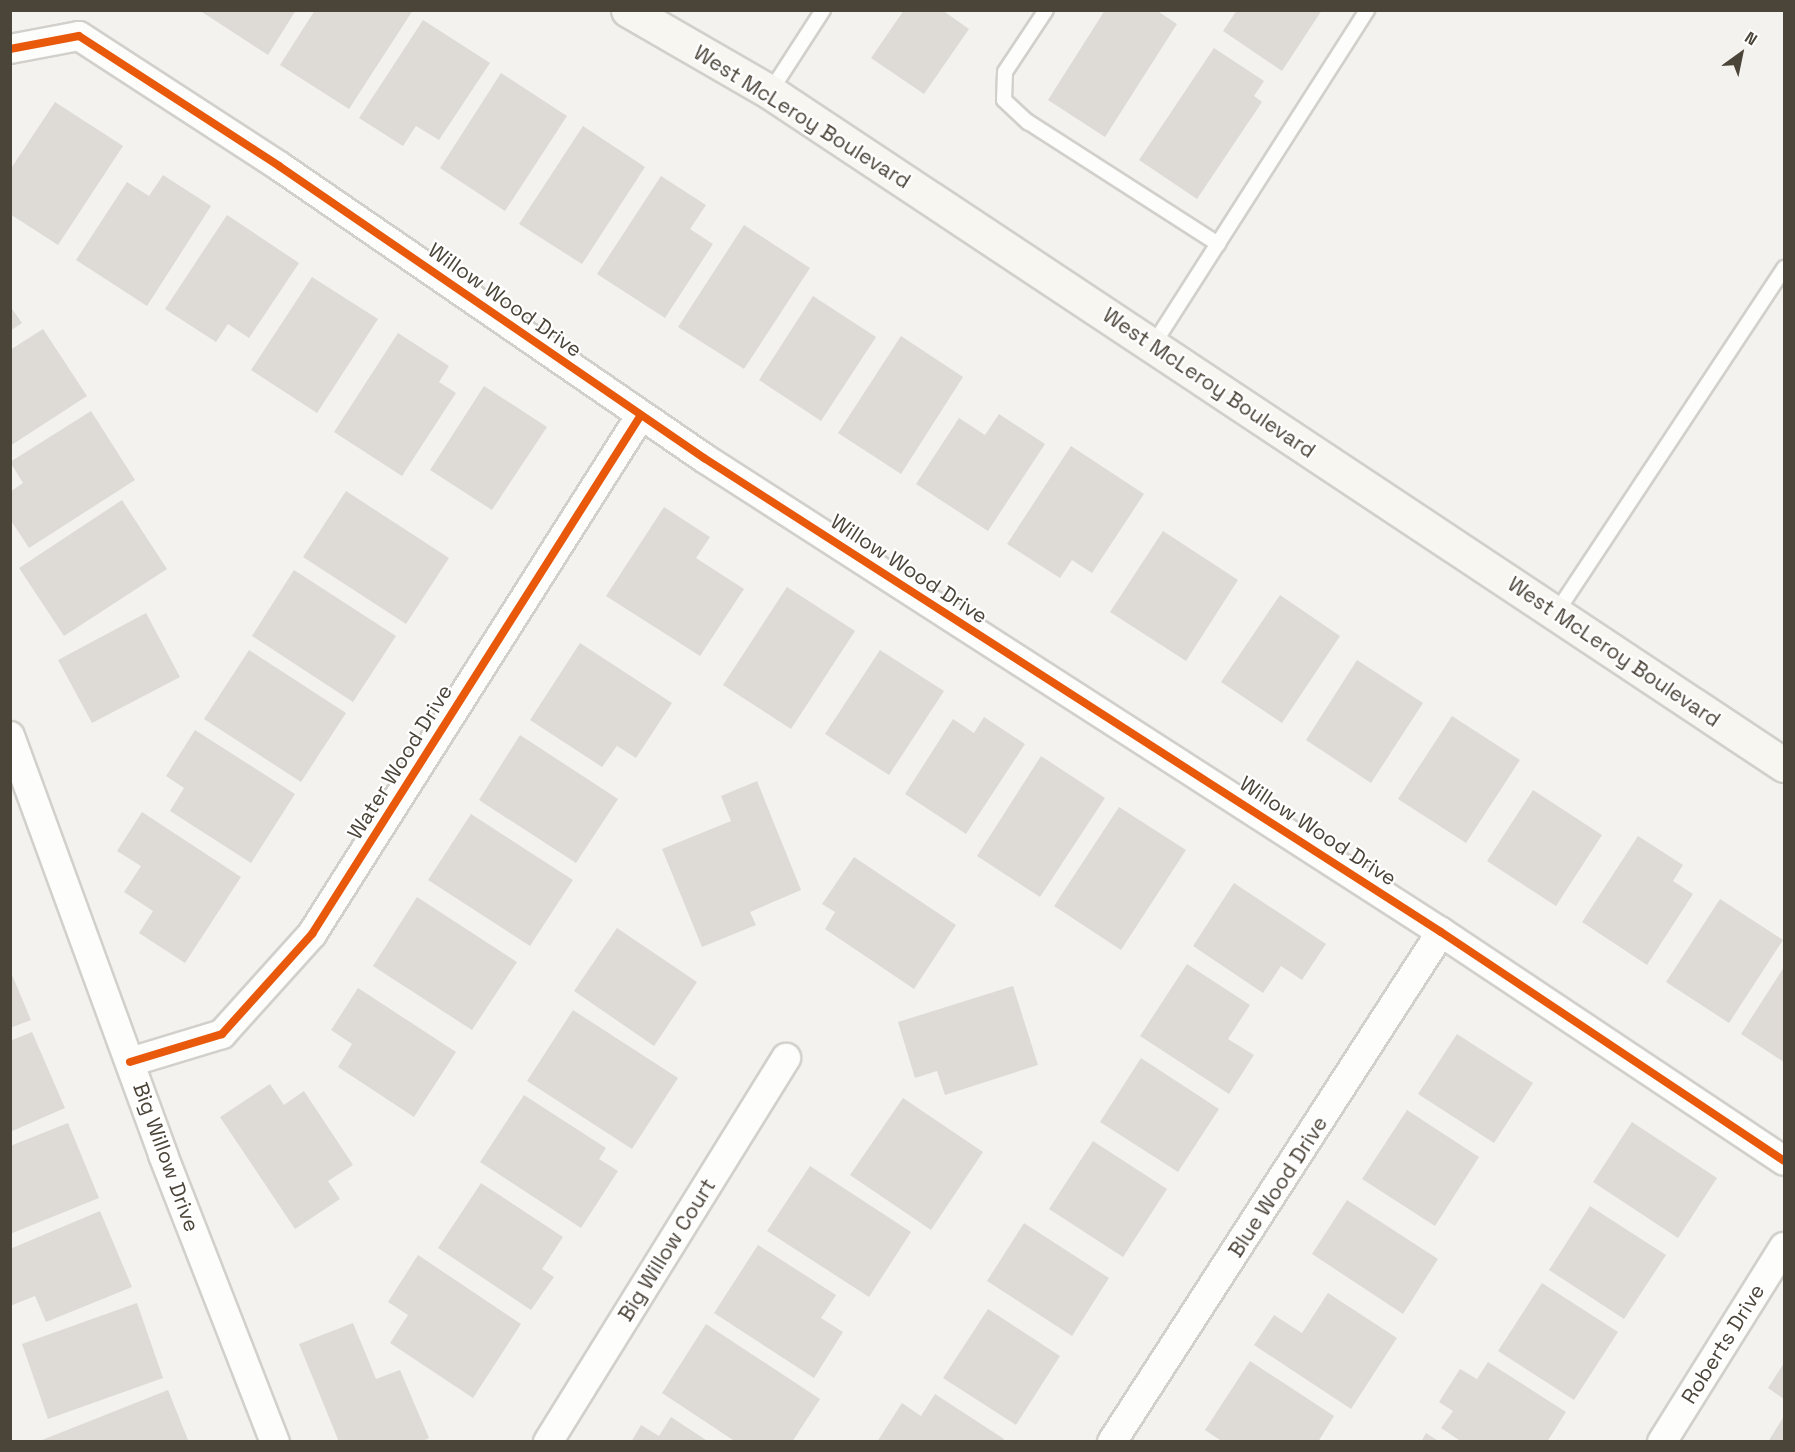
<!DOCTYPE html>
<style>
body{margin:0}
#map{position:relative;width:1795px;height:1452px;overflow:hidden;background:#f4f2ee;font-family:"Space Grotesk",sans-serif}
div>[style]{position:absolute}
.building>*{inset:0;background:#dedbd6}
.roads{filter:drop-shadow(2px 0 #d2d0cb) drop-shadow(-2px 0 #d2d0cb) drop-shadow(0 2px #d2d0cb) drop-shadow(0 -2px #d2d0cb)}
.lane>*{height:14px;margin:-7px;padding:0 7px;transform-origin:7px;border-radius:7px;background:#fdfdfc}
.street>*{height:28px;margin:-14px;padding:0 14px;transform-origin:14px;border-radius:14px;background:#fdfdfc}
.secondary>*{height:33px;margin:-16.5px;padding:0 16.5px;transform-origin:16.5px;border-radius:16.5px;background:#f7f6f1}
.cycleway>*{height:8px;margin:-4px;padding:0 4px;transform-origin:4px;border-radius:4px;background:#e8590c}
span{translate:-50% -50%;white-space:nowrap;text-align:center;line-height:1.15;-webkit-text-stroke:4.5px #fff;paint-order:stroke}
.street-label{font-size:21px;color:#4b4439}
.frame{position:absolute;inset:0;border:12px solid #4b4439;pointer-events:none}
.north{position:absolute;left:1711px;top:24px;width:60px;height:60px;-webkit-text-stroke:4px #fff;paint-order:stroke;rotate:33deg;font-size:16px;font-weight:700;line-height:24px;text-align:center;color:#4b4439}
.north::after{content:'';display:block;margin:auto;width:21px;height:27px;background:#4b4439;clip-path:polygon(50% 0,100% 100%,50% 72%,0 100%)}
</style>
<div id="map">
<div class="building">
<div style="clip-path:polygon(203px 10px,296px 10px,268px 55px,202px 12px)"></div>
<div style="clip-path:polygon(315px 10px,413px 10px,349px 109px,280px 65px)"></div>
<div style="clip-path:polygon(904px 10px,942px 10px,969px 29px,924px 94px,871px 58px)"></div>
<div style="clip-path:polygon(1105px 10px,1156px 10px,1177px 24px,1105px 137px,1048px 100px)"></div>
<div style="clip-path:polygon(1237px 10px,1322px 10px,1282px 71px,1223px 31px)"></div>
<div style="clip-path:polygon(423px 20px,490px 63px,439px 140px,416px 126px,403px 146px,359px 118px)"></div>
<div style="clip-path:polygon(1214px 48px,1264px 81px,1254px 96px,1262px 102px,1197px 199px,1139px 160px)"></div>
<div style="clip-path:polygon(501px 73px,567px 116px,505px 211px,440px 168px)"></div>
<div style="clip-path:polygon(55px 102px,123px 146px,58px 245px,10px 214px,10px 170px)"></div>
<div style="clip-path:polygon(583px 126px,645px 167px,582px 264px,519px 224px)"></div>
<div style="clip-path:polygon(163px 175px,211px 206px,147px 306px,76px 260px,127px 182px,149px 196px)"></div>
<div style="clip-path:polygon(661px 176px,706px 205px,690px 229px,713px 244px,665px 318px,597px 274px)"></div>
<div style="clip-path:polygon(227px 215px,299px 263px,249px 338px,228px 324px,216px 342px,165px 309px)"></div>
<div style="clip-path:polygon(744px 225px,810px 268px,744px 369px,678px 327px)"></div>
<div style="clip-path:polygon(312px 277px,378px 319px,317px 413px,251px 370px)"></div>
<div style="clip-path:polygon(813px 296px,876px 337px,821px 421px,759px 380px)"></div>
<div style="clip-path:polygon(10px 306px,22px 323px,10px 331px)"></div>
<div style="clip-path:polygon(43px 329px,87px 396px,10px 446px,10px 350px)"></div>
<div style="clip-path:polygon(398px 333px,449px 366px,439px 382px,456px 393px,402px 476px,334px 432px)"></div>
<div style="clip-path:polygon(901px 336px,963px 377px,901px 474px,838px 433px)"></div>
<div style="clip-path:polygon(484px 386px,547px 427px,492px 510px,430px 470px)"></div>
<div style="clip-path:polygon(91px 411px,135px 480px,29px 548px,10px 519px,10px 492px,23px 483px,10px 462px)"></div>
<div style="clip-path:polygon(999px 414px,1045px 444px,988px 531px,916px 484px,959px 418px,985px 435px)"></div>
<div style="clip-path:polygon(1071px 446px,1144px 494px,1092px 573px,1072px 560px,1060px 578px,1007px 544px)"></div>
<div style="clip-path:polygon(346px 491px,449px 558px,406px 624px,303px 557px)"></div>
<div style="clip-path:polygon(122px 500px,167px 569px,64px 636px,19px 568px)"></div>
<div style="clip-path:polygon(664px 507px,710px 537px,696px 558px,744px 589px,700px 656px,606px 596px)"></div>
<div style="clip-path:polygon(1163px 531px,1238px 580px,1186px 661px,1110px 612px)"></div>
<div style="clip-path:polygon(294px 570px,396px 636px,353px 702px,252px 636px)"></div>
<div style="clip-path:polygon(787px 587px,855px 631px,791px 729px,723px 685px)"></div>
<div style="clip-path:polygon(1280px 595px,1340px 636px,1282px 723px,1221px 682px)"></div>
<div style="clip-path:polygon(146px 613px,180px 677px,92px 723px,58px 660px)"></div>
<div style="clip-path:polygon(580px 643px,672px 703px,636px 758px,617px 746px,602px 767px,530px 720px)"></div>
<div style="clip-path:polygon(249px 650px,346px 713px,301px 782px,204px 719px)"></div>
<div style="clip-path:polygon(880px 650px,944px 691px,889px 775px,825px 734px)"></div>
<div style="clip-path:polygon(1357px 660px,1423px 703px,1371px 783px,1306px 740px)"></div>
<div style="clip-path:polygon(1452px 716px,1520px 760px,1466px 843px,1398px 799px)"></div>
<div style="clip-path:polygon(984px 717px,1025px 744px,966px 834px,905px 794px,953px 719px,974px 733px)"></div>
<div style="clip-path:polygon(195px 730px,295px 794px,251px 863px,170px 811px,184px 788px,166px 776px)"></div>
<div style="clip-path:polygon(520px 735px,618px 799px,576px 863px,479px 800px)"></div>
<div style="clip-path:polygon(1041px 756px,1105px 798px,1040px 897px,977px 856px)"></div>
<div style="clip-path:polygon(757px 781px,801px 890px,750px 912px,756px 925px,702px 947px,662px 849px,731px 821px,721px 796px)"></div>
<div style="clip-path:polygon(1533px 790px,1602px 835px,1556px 906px,1487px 861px)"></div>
<div style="clip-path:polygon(1119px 807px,1186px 850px,1121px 950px,1054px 906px)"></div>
<div style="clip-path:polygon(142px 812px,241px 877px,185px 963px,139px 933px,153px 911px,124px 892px,141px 866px,117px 851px)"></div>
<div style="clip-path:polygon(471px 814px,573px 880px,530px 946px,428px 880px)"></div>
<div style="clip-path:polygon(1638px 836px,1683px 865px,1673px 881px,1693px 894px,1647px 965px,1582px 922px)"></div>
<div style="clip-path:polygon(854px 857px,956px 925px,914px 989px,825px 929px,835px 912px,822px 904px)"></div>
<div style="clip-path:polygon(1234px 883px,1326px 944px,1302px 980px,1281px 966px,1263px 993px,1193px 946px)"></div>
<div style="clip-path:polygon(417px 897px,517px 962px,472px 1030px,373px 966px)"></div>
<div style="clip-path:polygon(1720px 899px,1783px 940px,1729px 1023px,1666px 982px)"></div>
<div style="clip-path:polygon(617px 928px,697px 982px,654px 1046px,574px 991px)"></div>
<div style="clip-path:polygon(1187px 964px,1250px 1005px,1228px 1039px,1254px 1055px,1229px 1094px,1140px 1036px)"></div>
<div style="clip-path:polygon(1784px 967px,1784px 1062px,1741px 1034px)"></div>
<div style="clip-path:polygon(10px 970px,31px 1020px,10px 1028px)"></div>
<div style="clip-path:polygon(1013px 986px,1038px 1065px,945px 1095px,937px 1071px,915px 1078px,898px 1022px)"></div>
<div style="clip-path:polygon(358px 988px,456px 1052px,414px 1117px,338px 1067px,352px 1044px,331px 1030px)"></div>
<div style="clip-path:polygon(573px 1010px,678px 1078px,632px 1149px,527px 1081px)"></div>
<div style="clip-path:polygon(32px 1032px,65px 1108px,10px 1132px,10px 1041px)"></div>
<div style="clip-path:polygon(1457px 1034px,1533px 1083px,1494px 1143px,1418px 1094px)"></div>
<div style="clip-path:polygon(1141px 1058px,1219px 1109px,1178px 1172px,1100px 1122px)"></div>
<div style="clip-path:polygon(270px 1084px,284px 1105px,304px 1091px,353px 1165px,328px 1181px,340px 1199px,295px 1229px,220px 1117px)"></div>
<div style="clip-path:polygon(524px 1095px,606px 1148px,599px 1159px,618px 1171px,581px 1228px,480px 1162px)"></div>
<div style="clip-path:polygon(903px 1098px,983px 1152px,931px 1230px,850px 1175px)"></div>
<div style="clip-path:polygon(1407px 1110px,1479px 1157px,1435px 1226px,1362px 1179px)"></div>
<div style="clip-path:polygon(1632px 1122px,1717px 1178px,1678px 1238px,1593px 1182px)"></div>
<div style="clip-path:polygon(68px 1123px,99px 1198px,10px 1234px,10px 1146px)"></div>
<div style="clip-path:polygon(1093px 1141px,1167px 1189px,1123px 1257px,1049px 1209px)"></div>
<div style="clip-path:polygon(810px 1166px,911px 1232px,869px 1297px,767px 1231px)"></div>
<div style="clip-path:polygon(481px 1183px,563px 1237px,542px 1269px,554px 1277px,531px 1310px,438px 1248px)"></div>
<div style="clip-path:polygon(1347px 1200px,1438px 1259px,1403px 1314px,1312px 1254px)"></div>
<div style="clip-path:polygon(1590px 1206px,1666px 1255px,1624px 1319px,1549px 1270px)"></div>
<div style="clip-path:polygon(100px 1211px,132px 1287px,46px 1322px,35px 1296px,10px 1306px,10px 1249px)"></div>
<div style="clip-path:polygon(1024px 1223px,1109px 1278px,1072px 1336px,987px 1281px)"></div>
<div style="clip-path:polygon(758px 1245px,836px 1295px,821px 1318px,843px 1332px,814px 1378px,714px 1313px)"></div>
<div style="clip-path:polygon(418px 1255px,521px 1324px,473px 1398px,390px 1343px,408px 1315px,388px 1302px)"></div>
<div style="clip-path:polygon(1542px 1283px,1618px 1332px,1574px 1400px,1498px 1351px)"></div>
<div style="clip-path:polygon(1328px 1293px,1397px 1338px,1351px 1409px,1254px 1345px,1274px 1315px,1302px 1333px)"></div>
<div style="clip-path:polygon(137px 1303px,163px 1378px,48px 1419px,22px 1344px)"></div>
<div style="clip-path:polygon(988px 1309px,1060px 1356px,1016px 1425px,943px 1378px)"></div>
<div style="clip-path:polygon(353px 1323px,376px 1379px,400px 1370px,429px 1438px,421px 1442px,339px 1442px,299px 1344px)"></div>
<div style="clip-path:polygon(706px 1324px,820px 1399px,792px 1442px,736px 1442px,662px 1393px)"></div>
<div style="clip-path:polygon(1250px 1361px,1334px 1416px,1318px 1442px,1223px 1442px,1205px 1430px)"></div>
<div style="clip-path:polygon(1488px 1362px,1566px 1412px,1547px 1442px,1462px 1442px,1441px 1428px,1453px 1411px,1439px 1402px,1460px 1369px,1477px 1379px)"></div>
<div style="clip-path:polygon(1784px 1363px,1784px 1399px,1768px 1388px)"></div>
<div style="clip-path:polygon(168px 1390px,188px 1440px,185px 1442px,37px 1442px)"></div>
<div style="clip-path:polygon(935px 1394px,1004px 1439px,1003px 1442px,877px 1442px,902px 1403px,921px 1416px)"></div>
<div style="clip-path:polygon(1784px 1416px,1784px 1442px,1768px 1442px)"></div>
<div style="clip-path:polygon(671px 1417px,709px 1442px,631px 1442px,641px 1425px,659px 1436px)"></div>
<div style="clip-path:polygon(1426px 1433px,1440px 1442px,1421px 1442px)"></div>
</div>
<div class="roads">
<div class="lane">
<div style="left:1046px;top:10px;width:74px;rotate:123.5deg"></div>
<div style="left:1005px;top:72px;width:28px;rotate:92deg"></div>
<div style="left:1004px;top:100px;width:33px;rotate:43deg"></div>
<div style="left:1028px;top:122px;width:226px;rotate:32.7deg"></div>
<div style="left:770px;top:92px;width:98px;rotate:-57.1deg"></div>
<div style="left:1153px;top:345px;width:398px;rotate:-57.4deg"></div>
<div style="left:1556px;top:613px;width:414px;rotate:-56.5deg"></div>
</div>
<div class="street">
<div style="left:10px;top:49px;width:70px;rotate:-10.7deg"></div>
<div style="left:79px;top:36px;width:239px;rotate:33deg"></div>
<div style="left:279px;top:166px;width:516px;rotate:34.49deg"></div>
<div style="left:704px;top:458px;width:876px;rotate:32.75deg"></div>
<div style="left:1441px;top:932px;width:412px;rotate:33.7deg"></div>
<div style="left:10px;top:736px;width:446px;rotate:69.9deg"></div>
<div style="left:163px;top:1155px;width:308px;rotate:68.7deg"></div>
<div style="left:130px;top:1062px;width:96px;rotate:-16.9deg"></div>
<div style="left:222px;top:1034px;width:135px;rotate:-48deg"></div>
<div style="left:312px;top:934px;width:614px;rotate:-57.63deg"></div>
<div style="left:548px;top:1442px;width:452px;rotate:-58.2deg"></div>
<div style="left:1112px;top:1442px;width:607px;rotate:-57.17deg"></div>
<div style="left:1662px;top:1442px;width:230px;rotate:-58deg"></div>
</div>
<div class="secondary">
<div style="left:628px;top:10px;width:164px;rotate:30deg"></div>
<div style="left:770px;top:92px;width:1217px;rotate:33.57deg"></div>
</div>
</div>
<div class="cycleway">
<div style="left:10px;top:49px;width:70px;rotate:-10.7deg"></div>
<div style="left:79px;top:36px;width:239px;rotate:33deg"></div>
<div style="left:279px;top:166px;width:516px;rotate:34.49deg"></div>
<div style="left:704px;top:458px;width:876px;rotate:32.75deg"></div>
<div style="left:1441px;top:932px;width:412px;rotate:33.7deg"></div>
<div style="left:130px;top:1062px;width:96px;rotate:-16.9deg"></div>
<div style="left:222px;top:1034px;width:135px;rotate:-48deg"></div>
<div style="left:312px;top:934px;width:614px;rotate:-57.63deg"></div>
</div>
<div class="street-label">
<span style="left:802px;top:117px;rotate:32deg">West McLeroy Boulevard</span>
<span style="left:505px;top:300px;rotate:35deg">Willow Wood Drive</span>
<span style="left:1209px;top:383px;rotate:34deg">West McLeroy Boulevard</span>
<span style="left:909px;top:569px;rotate:33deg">Willow Wood Drive</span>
<span style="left:1614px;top:652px;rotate:34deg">West McLeroy Boulevard</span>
<span style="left:400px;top:762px;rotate:-58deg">Water Wood Drive</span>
<span style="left:1318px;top:831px;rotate:33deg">Willow Wood Drive</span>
<span style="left:166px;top:1157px;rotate:70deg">Big Willow Drive</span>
<span style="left:1278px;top:1187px;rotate:-57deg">Blue Wood Drive</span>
<span style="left:667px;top:1250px;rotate:-58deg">Big Willow Court</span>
<span style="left:1723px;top:1344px;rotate:-58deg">Roberts Drive</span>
</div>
<div class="frame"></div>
<div class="north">N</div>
</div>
